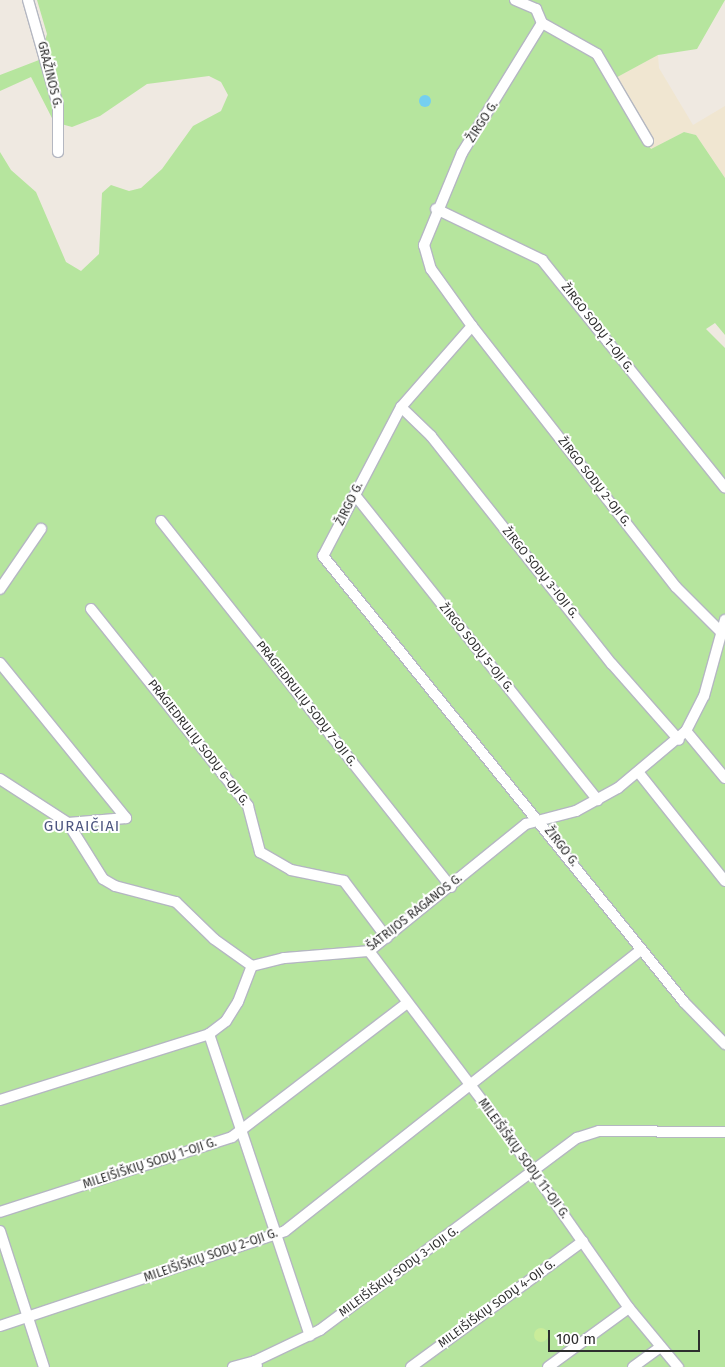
<!DOCTYPE html>
<meta charset="utf-8">
<style>
body{margin:0}
#map{position:relative;width:725px;height:1367px;overflow:hidden;background:#efe9e1;font-family:"Fira Sans",sans-serif}
div>[style]{position:absolute}
.education>*{inset:0;background:#f0e6d1}
.green>*{inset:0;background:#b6e59e}
.pitch>*{inset:0;background:#c9ec9a}
.round{border-radius:50%}
.water>*{inset:0;background:#75cff0}
.roads{filter:drop-shadow(1px 0 #b4b7c1) drop-shadow(-1px 0 #b4b7c1) drop-shadow(0 1px #b4b7c1) drop-shadow(0 -1px #b4b7c1)}
.street>*{height:10px;margin:-5px;padding:0 5px;transform-origin:5px;border-radius:5px;background:#fff}
span{translate:-50% -50%;white-space:nowrap;text-align:center;line-height:1.15;-webkit-text-stroke:4px #fff;paint-order:stroke}
.street-label{font-size:12px;color:#2e2e2e}
.quarter-label{font-size:15px;color:#4d5680;letter-spacing:1px}
.scale{position:absolute;left:548px;top:1330px;width:152px;height:22px;box-sizing:border-box;border:2px solid #2e2e2e;border-top:0;padding-left:6px;font-size:15px;line-height:18px;white-space:nowrap;color:#2e2e2e;-webkit-text-stroke:4px #fff;paint-order:stroke}
</style>
<div id="map">
<div class="education">
<div style="clip-path:polygon(658px 55px,659px 68px,693px 125px,725px 106px,725px 178px,696px 135px,684px 132px,651px 149px,610px 81px)"></div>
</div>
<div class="green">
<div style="clip-path:polygon(37px 0,725px 0,697px 49px,658px 55px,610px 81px,651px 149px,684px 132px,696px 135px,725px 178px,725px 335px,715px 323px,706px 329px,725px 348px,725px 1367px,0 1367px,0 152px,11px 170px,36px 192px,66px 262px,81px 271px,99px 254px,102px 193px,111px 185px,129px 191px,141px 188px,162px 169px,193px 126px,221px 111px,228px 95px,221px 82px,209px 76px,147px 84px,100px 116px,72px 127px,54px 122px,31px 77px,0 91px,0 75px,39px 60px,47px 34px)"></div>
</div>
<div class="pitch">
<div class="round" style="left:534px;top:1328px;width:14px;height:14px"></div>
</div>
<div class="water">
<div class="round" style="left:419px;top:95px;width:12px;height:12px"></div>
</div>
<div class="roads">
<div class="street">
<div style="left:28px;top:0;width:109px;rotate:74.1deg"></div>
<div style="left:58px;top:105px;width:47px;rotate:90deg"></div>
<div style="left:515px;top:0;width:23px;rotate:23deg"></div>
<div style="left:536px;top:9px;width:15px;rotate:67deg"></div>
<div style="left:542px;top:23px;width:153px;rotate:121.6deg"></div>
<div style="left:462px;top:153px;width:100px;rotate:112.4deg"></div>
<div style="left:424px;top:245px;width:25px;rotate:74deg"></div>
<div style="left:431px;top:269px;width:70px;rotate:54.3deg"></div>
<div style="left:472px;top:326px;width:108px;rotate:131.2deg"></div>
<div style="left:401px;top:407px;width:168px;rotate:117.6deg"></div>
<div style="left:323px;top:556px;width:574px;rotate:51.01deg"></div>
<div style="left:684px;top:1002px;width:59px;rotate:45.7deg"></div>
<div style="left:542px;top:23px;width:63px;rotate:29.4deg"></div>
<div style="left:597px;top:54px;width:101px;rotate:59.6deg"></div>
<div style="left:436px;top:209px;width:118px;rotate:25.7deg"></div>
<div style="left:542px;top:260px;width:292px;rotate:51.2deg"></div>
<div style="left:472px;top:326px;width:331px;rotate:52deg"></div>
<div style="left:676px;top:587px;width:64px;rotate:45deg"></div>
<div style="left:401px;top:407px;width:42px;rotate:44deg"></div>
<div style="left:431px;top:436px;width:291px;rotate:51.6deg"></div>
<div style="left:612px;top:664px;width:101px;rotate:48.6deg"></div>
<div style="left:355px;top:495px;width:390px;rotate:51.5deg"></div>
<div style="left:161px;top:521px;width:467px;rotate:51.6deg"></div>
<div style="left:0;top:589px;width:73px;rotate:-55.7deg"></div>
<div style="left:91px;top:609px;width:252px;rotate:51.4deg"></div>
<div style="left:248px;top:806px;width:48px;rotate:75.4deg"></div>
<div style="left:260px;top:852px;width:36px;rotate:30deg"></div>
<div style="left:291px;top:870px;width:54px;rotate:11.7deg"></div>
<div style="left:344px;top:881px;width:71px;rotate:53deg"></div>
<div style="left:0;top:663px;width:200px;rotate:50.9deg"></div>
<div style="left:126px;top:818px;width:58px;rotate:175.1deg"></div>
<div style="left:686px;top:731px;width:61px;rotate:50.3deg"></div>
<div style="left:639px;top:773px;width:138px;rotate:51.5deg"></div>
<div style="left:0;top:779px;width:81px;rotate:32.9deg"></div>
<div style="left:68px;top:823px;width:66px;rotate:58deg"></div>
<div style="left:103px;top:879px;width:14px;rotate:30deg"></div>
<div style="left:115px;top:886px;width:63px;rotate:14.7deg"></div>
<div style="left:176px;top:902px;width:53px;rotate:44.2deg"></div>
<div style="left:214px;top:939px;width:47px;rotate:35.4deg"></div>
<div style="left:369px;top:951px;width:226px;rotate:52.9deg"></div>
<div style="left:505px;top:1131px;width:216px;rotate:55deg"></div>
<div style="left:629px;top:1308px;width:77px;rotate:50.3deg"></div>
<div style="left:209px;top:1034px;width:318px;rotate:71.5deg"></div>
<div style="left:0;top:1100px;width:219px;rotate:-17.5deg"></div>
<div style="left:209px;top:1034px;width:21px;rotate:-37deg"></div>
<div style="left:226px;top:1021px;width:22px;rotate:-58deg"></div>
<div style="left:238px;top:1002px;width:39px;rotate:-69deg"></div>
<div style="left:252px;top:966px;width:33px;rotate:-14deg"></div>
<div style="left:284px;top:958px;width:85px;rotate:-4.7deg"></div>
<div style="left:369px;top:951px;width:202px;rotate:-39deg"></div>
<div style="left:526px;top:824px;width:52px;rotate:-14.6deg"></div>
<div style="left:576px;top:811px;width:48px;rotate:-28.7deg"></div>
<div style="left:618px;top:788px;width:89px;rotate:-40deg"></div>
<div style="left:686px;top:731px;width:39px;rotate:-63deg"></div>
<div style="left:704px;top:696px;width:79px;rotate:-74.6deg"></div>
<div style="left:0;top:1212px;width:244px;rotate:-17.9deg"></div>
<div style="left:232px;top:1137px;width:220px;rotate:-37.4deg"></div>
<div style="left:0;top:1231px;width:143px;rotate:72.1deg"></div>
<div style="left:0;top:1326px;width:300px;rotate:-18.4deg"></div>
<div style="left:285px;top:1231px;width:454px;rotate:-38.3deg"></div>
<div style="left:255px;top:1361px;width:72px;rotate:-25.5deg"></div>
<div style="left:320px;top:1330px;width:321px;rotate:-36.8deg"></div>
<div style="left:577px;top:1138px;width:23px;rotate:-18deg"></div>
<div style="left:599px;top:1131px;width:126px;rotate:0.5deg"></div>
<div style="left:233px;top:1367px;width:23px;rotate:-15deg"></div>
<div style="left:255px;top:1361px;width:5px;rotate:68deg"></div>
<div style="left:411px;top:1367px;width:213px;rotate:-36.2deg"></div>
<div style="left:548px;top:1367px;width:100px;rotate:-36.1deg"></div>
<div style="left:633px;top:1367px;width:34px;rotate:-36deg"></div>
</div>
</div>
<div class="street-label">
<span style="left:49px;top:75px;rotate:76deg">GRAŽINOS G.</span>
<span style="left:483px;top:122px;rotate:-57deg">ŽIRGO G.</span>
<span style="left:597px;top:328px;rotate:52deg">ŽIRGO SODŲ 1-OJI G.</span>
<span style="left:594px;top:482px;rotate:52deg">ŽIRGO SODŲ 2-OJI G.</span>
<span style="left:350px;top:504px;rotate:-64deg">ŽIRGO G.</span>
<span style="left:540px;top:573px;rotate:51deg">ŽIRGO SODŲ 3-IOJI G.</span>
<span style="left:476px;top:648px;rotate:51deg">ŽIRGO SODŲ 5-OJI G.</span>
<span style="left:306px;top:704px;rotate:52deg">PRAGIEDRULIŲ SODŲ 7-OJI G.</span>
<span style="left:198px;top:743px;rotate:52deg">PRAGIEDRULIŲ SODŲ 6-OJI G.</span>
<span style="left:561px;top:847px;rotate:52deg">ŽIRGO G.</span>
<span style="left:415px;top:913px;rotate:-38deg">ŠATRIJOS RAGANOS G.</span>
<span style="left:523px;top:1159px;rotate:54deg">MILEIŠIŠKIŲ SODŲ 11-OJI G.</span>
<span style="left:150px;top:1164px;rotate:-18deg">MILEIŠIŠKIŲ SODŲ 1-OJI G.</span>
<span style="left:211px;top:1256px;rotate:-19deg">MILEIŠIŠKIŲ SODŲ 2-OJI G.</span>
<span style="left:399px;top:1272px;rotate:-36deg">MILEIŠIŠKIŲ SODŲ 3-IOJI G.</span>
<span style="left:497px;top:1304px;rotate:-36deg">MILEIŠIŠKIŲ SODŲ 4-OJI G.</span>
</div>
<div class="quarter-label">
<span style="left:82px;top:827px">GURAIČIAI</span>
</div>
<div class="scale">100 m</div>
</div>
